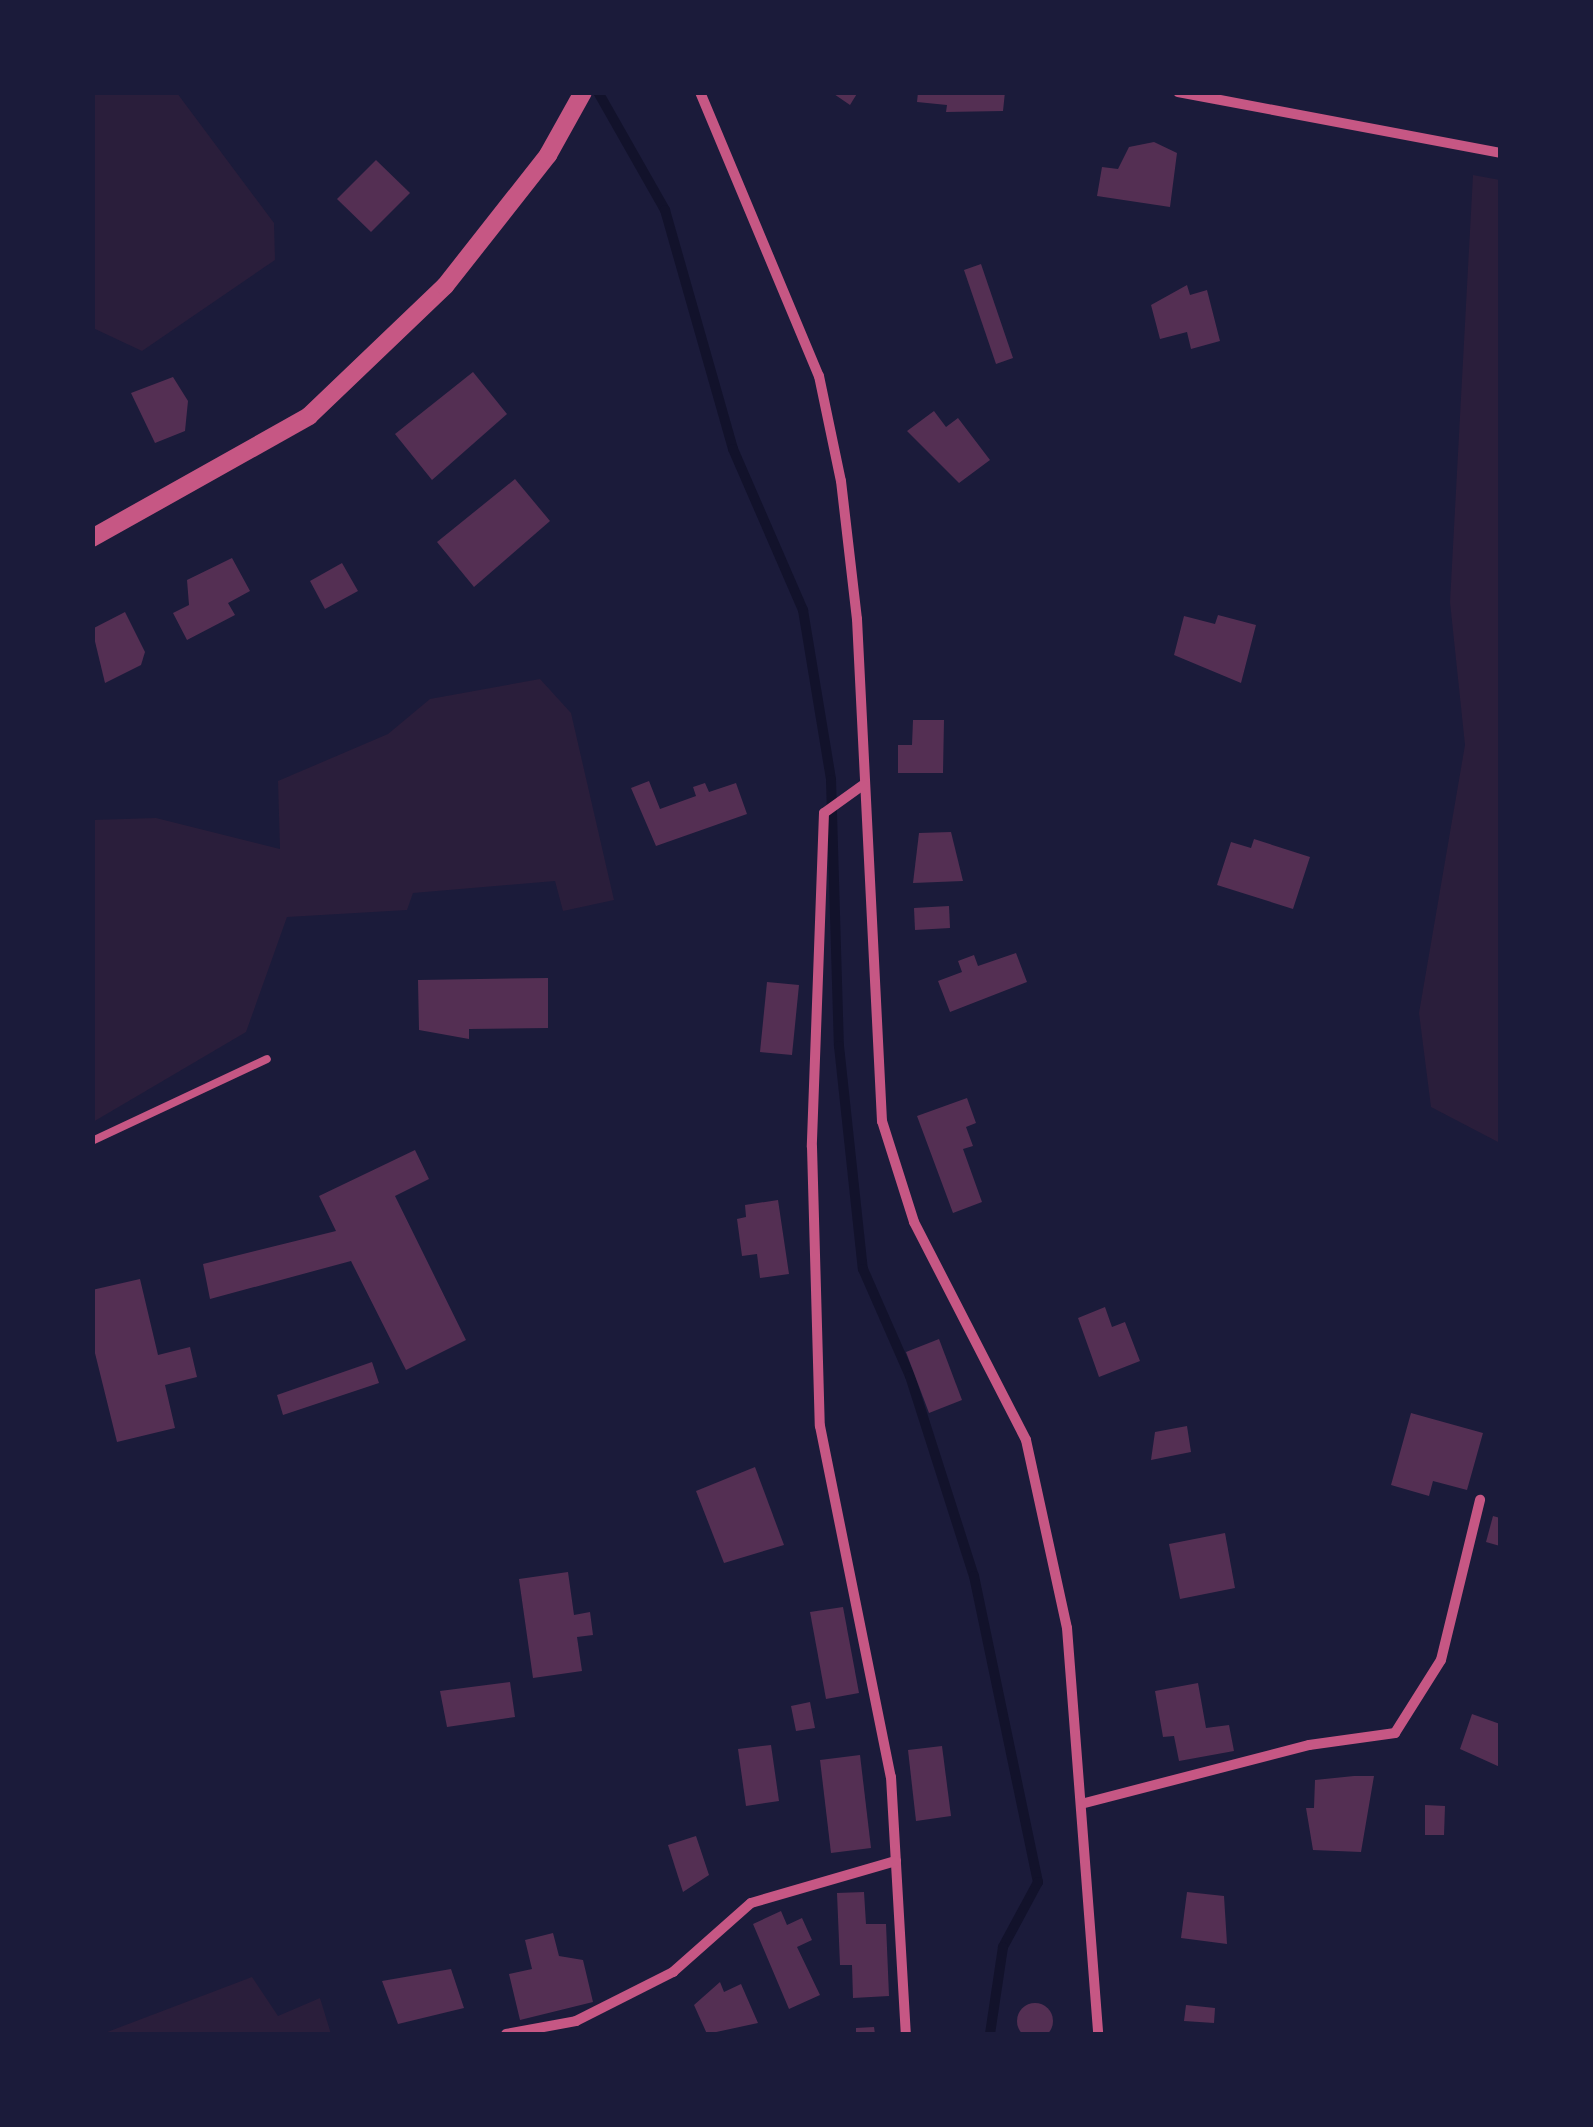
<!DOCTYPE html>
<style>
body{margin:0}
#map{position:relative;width:1593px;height:2127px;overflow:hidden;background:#1b1b3a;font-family:Quicksand,sans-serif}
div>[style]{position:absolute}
.green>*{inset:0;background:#2a1e3b}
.stream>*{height:10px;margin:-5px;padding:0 5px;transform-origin:5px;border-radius:5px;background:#12122b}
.building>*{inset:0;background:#542f53}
.round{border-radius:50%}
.service>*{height:8px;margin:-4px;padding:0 4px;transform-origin:4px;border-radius:4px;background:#c65784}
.minor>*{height:10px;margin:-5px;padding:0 5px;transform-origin:5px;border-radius:5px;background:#c65784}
.tertiary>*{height:18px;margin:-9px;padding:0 9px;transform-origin:9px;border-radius:9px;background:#c65784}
span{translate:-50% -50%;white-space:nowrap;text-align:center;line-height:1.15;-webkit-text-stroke:10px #1b1b3a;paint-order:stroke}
.frame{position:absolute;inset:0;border:95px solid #1b1b3a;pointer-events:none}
</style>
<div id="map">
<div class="green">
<div style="clip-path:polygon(92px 93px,177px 93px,274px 223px,275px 260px,142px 351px,93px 328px)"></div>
<div style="clip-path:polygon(1473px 175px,1500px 180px,1500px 1143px,1431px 1107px,1419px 1013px,1465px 745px,1450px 602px)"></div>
<div style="clip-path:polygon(540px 679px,571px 713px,614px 900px,563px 911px,555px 881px,413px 893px,407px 910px,287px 917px,246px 1032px,93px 1122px,93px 820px,156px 818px,280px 849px,278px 781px,388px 734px,430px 699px)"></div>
<div style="clip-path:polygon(252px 1977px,278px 2016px,320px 1998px,331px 2034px,102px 2034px)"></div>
</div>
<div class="stream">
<div style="left:598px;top:92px;width:136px;rotate:60.4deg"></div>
<div style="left:665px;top:210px;width:248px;rotate:74.1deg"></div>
<div style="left:733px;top:449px;width:176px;rotate:66.5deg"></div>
<div style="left:803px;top:610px;width:172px;rotate:80.6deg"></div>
<div style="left:831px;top:780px;width:266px;rotate:88.3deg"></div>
<div style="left:839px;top:1046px;width:224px;rotate:83.9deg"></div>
<div style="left:863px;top:1269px;width:117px;rotate:66.3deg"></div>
<div style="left:910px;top:1376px;width:210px;rotate:72.3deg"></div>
<div style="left:974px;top:1576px;width:313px;rotate:78.2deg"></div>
<div style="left:1038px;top:1882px;width:74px;rotate:118.3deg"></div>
<div style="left:1003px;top:1947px;width:88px;rotate:98.5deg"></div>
</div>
<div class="building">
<div style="clip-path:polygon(831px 92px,858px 92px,850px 105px)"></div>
<div style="clip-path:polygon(918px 92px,1005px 92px,1003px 111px,946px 112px,947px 105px,917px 102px)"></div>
<div style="clip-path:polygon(1154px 142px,1177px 153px,1170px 207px,1097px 196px,1102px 167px,1118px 169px,1129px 147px)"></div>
<div style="clip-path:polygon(376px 160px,410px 193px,371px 232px,337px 199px)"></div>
<div style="clip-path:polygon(981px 264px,1013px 358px,996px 364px,964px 270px)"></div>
<div style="clip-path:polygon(1187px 285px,1190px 295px,1207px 290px,1220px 341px,1191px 349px,1187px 332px,1160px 339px,1151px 305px)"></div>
<div style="clip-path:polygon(473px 372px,507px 414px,432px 480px,395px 434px)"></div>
<div style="clip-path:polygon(173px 377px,188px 401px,185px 431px,155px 443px,131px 393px)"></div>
<div style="clip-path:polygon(934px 411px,946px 427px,958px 418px,990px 460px,959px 483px,907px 431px)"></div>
<div style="clip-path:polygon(515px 479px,550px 521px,474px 587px,437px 542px)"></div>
<div style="clip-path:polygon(232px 558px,250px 591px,228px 603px,235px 615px,187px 640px,173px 613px,189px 605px,187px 580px)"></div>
<div style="clip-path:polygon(342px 563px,358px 591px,325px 609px,310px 581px)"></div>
<div style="clip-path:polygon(125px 612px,145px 652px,141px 665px,105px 683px,92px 629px)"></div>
<div style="clip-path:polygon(1218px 615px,1256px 625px,1241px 683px,1174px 655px,1184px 616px,1215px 624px)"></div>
<div style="clip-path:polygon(913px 720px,944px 720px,943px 773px,898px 773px,898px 745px,912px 745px)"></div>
<div style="clip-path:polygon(649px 781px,660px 809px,696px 796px,693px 787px,705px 783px,709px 792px,736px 783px,747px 814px,656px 846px,631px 788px)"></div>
<div style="clip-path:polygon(951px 832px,963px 881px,913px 883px,919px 833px)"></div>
<div style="clip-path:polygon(1254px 839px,1310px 857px,1293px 909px,1217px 885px,1231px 842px,1251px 848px)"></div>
<div style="clip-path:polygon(949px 906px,950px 928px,915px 930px,914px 908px)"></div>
<div style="clip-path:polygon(1016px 953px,1027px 982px,950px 1012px,938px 981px,962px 972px,958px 961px,974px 955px,978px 966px)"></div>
<div style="clip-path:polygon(548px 978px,548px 1028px,469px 1029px,469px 1039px,419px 1030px,418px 980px)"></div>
<div style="clip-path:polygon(767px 982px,799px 985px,792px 1055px,760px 1052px)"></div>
<div style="clip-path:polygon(967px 1098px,976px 1123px,966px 1127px,973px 1146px,963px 1149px,982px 1202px,953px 1213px,917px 1116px)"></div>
<div style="clip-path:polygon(415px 1150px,429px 1179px,395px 1196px,466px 1340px,406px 1370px,351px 1261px,210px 1299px,203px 1264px,336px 1231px,319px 1196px)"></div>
<div style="clip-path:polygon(778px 1200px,789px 1274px,760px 1278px,757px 1254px,742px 1256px,737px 1219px,746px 1217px,745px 1205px)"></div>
<div style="clip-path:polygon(140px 1279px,158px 1355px,190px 1347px,197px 1377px,165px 1385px,175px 1428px,117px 1442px,92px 1341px,92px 1290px)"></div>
<div style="clip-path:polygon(1105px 1307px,1112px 1327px,1125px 1322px,1140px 1361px,1099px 1377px,1078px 1318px)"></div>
<div style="clip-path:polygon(939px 1339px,962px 1400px,929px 1413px,906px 1352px)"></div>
<div style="clip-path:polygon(372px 1362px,379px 1383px,283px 1415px,277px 1395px)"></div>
<div style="clip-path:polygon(1411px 1413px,1483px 1433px,1467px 1490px,1433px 1481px,1429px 1496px,1391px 1485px)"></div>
<div style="clip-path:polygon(1187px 1426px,1191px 1452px,1151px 1460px,1155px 1432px)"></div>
<div style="clip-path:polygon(755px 1467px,784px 1545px,724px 1563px,696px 1491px)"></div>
<div style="clip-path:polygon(1493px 1516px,1500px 1518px,1500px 1546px,1486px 1542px)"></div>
<div style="clip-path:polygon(1225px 1533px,1235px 1588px,1180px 1599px,1169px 1544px)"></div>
<div style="clip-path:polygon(568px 1572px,574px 1615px,590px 1612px,593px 1635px,577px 1637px,582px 1671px,533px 1678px,519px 1579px)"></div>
<div style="clip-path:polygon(843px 1607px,859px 1693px,826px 1699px,810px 1612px)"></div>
<div style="clip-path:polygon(510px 1682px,515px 1717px,447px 1727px,440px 1691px)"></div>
<div style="clip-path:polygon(1198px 1683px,1206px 1728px,1229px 1725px,1234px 1751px,1179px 1761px,1174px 1736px,1163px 1737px,1155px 1691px)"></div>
<div style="clip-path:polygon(810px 1702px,815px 1728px,796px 1731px,791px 1706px)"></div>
<div style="clip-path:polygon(1472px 1714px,1500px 1724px,1500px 1767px,1460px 1749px)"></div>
<div style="clip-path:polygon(771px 1745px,779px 1801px,746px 1806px,738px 1749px)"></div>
<div style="clip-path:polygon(942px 1746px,951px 1816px,916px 1821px,908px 1750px)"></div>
<div style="clip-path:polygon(860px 1755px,871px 1848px,831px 1853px,820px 1760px)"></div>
<div style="clip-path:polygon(1354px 1776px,1374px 1776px,1361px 1852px,1313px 1850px,1306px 1808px,1314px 1808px,1315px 1780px)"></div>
<div style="clip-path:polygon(1425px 1805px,1445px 1806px,1444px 1835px,1425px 1835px)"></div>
<div style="clip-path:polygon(696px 1836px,709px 1875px,683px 1892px,668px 1845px)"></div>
<div style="clip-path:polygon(864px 1892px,866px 1924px,886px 1924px,889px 1996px,853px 1998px,852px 1965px,840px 1965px,837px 1893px)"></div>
<div style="clip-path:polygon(1187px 1892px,1224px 1896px,1227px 1944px,1181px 1938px)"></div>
<div style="clip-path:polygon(781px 1911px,787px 1925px,802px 1918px,812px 1940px,797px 1947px,820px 1995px,789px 2009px,753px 1924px)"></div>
<div style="clip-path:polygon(553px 1933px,559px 1956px,583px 1960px,593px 2002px,520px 2020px,509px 1974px,532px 1969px,525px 1940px)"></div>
<div style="clip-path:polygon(451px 1969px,464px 2008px,398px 2024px,382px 1981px)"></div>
<div style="clip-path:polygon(720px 1982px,724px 1992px,741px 1984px,758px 2023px,707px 2034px,694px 2005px)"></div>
<div class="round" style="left:1017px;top:2003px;width:36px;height:36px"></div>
<div style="clip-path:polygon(1186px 2005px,1215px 2008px,1214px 2023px,1184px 2021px)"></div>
<div style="clip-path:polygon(874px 2027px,875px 2034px,856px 2034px,856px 2028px)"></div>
</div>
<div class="service">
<div style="left:92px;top:1141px;width:193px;rotate:-25.1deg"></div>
</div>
<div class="minor">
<div style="left:700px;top:92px;width:308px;rotate:67.3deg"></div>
<div style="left:819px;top:376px;width:107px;rotate:78.2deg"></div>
<div style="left:841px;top:481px;width:139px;rotate:83.4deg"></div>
<div style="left:857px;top:619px;width:503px;rotate:87.15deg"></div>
<div style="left:882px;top:1121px;width:106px;rotate:72.4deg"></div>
<div style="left:914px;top:1222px;width:245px;rotate:62.8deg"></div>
<div style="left:1026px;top:1440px;width:192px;rotate:77.7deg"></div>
<div style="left:1067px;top:1628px;width:407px;rotate:85.6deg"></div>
<div style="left:1178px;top:92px;width:328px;rotate:10.7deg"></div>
<div style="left:863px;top:785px;width:48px;rotate:144.3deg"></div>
<div style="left:824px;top:813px;width:334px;rotate:92.1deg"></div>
<div style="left:812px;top:1147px;width:279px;rotate:88.4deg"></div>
<div style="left:820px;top:1426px;width:358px;rotate:78.6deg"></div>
<div style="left:891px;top:1777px;width:257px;rotate:86.7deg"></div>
<div style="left:1081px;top:1804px;width:236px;rotate:-14.5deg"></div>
<div style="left:1309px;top:1745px;width:87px;rotate:-7.9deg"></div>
<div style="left:1395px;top:1733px;width:86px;rotate:-57.8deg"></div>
<div style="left:1441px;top:1660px;width:165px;rotate:-76.3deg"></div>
<div style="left:506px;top:2034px;width:71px;rotate:-10.5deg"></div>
<div style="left:576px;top:2021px;width:109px;rotate:-26.8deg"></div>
<div style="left:673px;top:1972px;width:104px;rotate:-41.5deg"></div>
<div style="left:751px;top:1903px;width:151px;rotate:-16.2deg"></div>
</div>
<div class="tertiary">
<div style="left:92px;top:538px;width:249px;rotate:-29.3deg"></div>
<div style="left:309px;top:416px;width:188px;rotate:-43.7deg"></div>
<div style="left:445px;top:286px;width:167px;rotate:-51.8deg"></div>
<div style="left:548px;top:155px;width:72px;rotate:-60.9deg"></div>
</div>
<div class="frame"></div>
</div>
